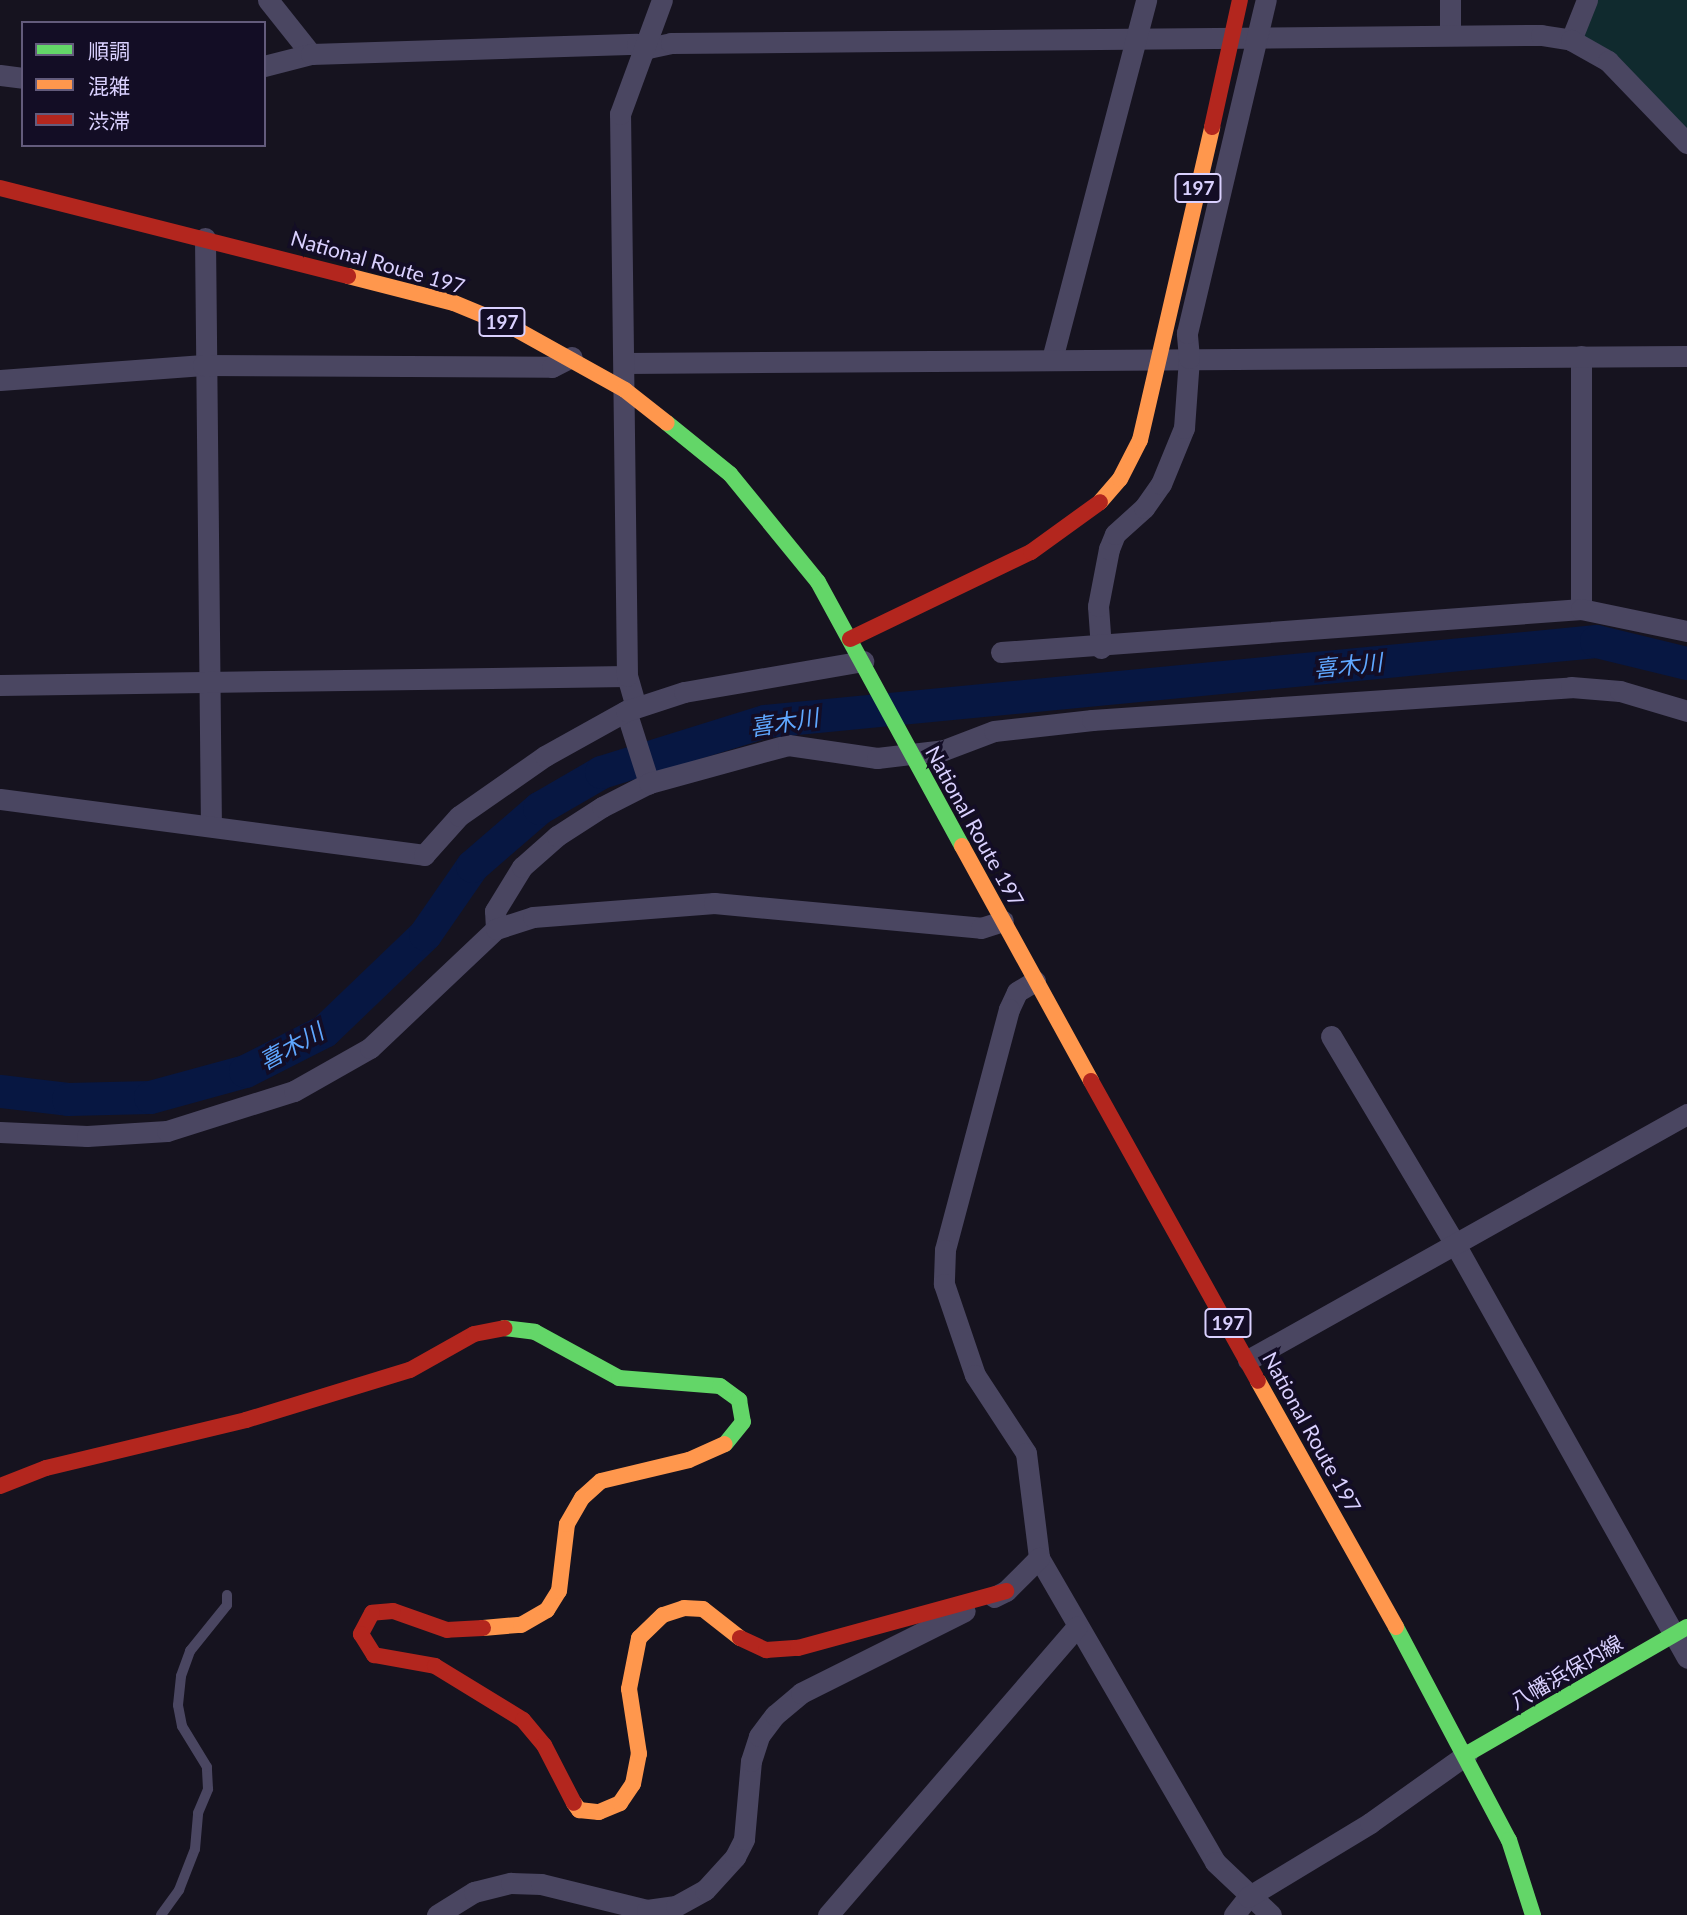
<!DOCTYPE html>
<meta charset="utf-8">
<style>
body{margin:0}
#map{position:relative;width:1687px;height:1915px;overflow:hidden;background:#16131f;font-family:Lato,"Noto Sans JP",sans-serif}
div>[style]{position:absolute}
.green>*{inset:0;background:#102a2e}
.river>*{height:33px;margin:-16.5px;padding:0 16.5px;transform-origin:16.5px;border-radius:16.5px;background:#071742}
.lane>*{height:10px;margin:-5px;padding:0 5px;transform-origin:5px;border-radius:5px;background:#4a4661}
.street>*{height:21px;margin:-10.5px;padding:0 10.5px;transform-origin:10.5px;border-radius:10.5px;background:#4a4661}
.fast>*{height:16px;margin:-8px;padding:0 8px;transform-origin:8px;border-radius:8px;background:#63d668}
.slow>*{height:16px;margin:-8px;padding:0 8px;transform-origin:8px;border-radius:8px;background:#ff974d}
.jam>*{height:16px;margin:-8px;padding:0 8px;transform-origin:8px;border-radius:8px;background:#b3261e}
span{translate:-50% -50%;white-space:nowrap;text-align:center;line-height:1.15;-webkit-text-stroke:7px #130d25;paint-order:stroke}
.shield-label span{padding:2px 5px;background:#130d25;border:2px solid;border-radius:5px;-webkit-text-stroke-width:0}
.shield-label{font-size:19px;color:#dad1ff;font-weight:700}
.street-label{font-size:21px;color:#dad1ff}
.water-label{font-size:23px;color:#5fa7ff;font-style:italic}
.legend{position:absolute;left:21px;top:21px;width:245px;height:126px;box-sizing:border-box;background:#130d25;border:2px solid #635b7c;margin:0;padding:9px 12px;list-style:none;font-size:21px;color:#dad1ff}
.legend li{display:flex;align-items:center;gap:14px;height:35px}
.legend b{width:35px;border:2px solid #635b7c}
</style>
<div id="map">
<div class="green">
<div style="clip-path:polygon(1587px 0,1687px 0,1687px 143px,1571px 40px)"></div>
</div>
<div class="river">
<div style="left:0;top:1091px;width:68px;rotate:6.7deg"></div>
<div style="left:68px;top:1099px;width:82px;rotate:-1.4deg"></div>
<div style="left:150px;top:1097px;width:98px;rotate:-15.3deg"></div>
<div style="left:245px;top:1071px;width:89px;rotate:-26.9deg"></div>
<div style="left:324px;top:1031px;width:140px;rotate:-43.8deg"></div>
<div style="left:425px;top:934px;width:83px;rotate:-55.3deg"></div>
<div style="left:472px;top:866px;width:89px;rotate:-40.9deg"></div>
<div style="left:539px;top:808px;width:72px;rotate:-30.1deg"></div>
<div style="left:601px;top:772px;width:172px;rotate:-17.3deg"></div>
<div style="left:765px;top:721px;width:835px;rotate:-5.5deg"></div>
<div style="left:1596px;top:641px;width:94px;rotate:13.6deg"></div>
</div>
<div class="lane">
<div style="left:161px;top:1915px;width:31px;rotate:-54deg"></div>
<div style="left:179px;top:1890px;width:44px;rotate:-68.7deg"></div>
<div style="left:195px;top:1849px;width:36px;rotate:-85deg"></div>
<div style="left:198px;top:1813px;width:26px;rotate:-67deg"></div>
<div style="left:208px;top:1789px;width:22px;rotate:-93deg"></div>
<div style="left:207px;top:1767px;width:48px;rotate:-121.4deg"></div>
<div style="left:182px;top:1726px;width:21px;rotate:-101deg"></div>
<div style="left:178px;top:1705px;width:29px;rotate:-84deg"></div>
<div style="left:181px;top:1676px;width:27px;rotate:-70deg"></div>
<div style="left:190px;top:1651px;width:59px;rotate:-51.2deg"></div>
<div style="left:227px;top:1605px;width:10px;rotate:-90deg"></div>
</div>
<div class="street">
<div style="left:268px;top:0;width:69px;rotate:51.5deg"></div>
<div style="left:1450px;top:34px;width:34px;rotate:-90deg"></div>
<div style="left:1571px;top:40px;width:43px;rotate:-68.2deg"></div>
<div style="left:264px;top:66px;width:49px;rotate:-14.3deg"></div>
<div style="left:311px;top:54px;width:326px;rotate:-1.8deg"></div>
<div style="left:637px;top:44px;width:12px;rotate:20deg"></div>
<div style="left:648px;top:48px;width:24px;rotate:-12deg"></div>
<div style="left:671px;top:43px;width:870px;rotate:-0.53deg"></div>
<div style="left:1541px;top:35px;width:30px;rotate:9deg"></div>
<div style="left:1571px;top:40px;width:43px;rotate:29.6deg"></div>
<div style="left:1608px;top:61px;width:114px;rotate:46.1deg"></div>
<div style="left:0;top:75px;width:23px;rotate:7deg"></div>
<div style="left:205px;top:238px;width:588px;rotate:89.42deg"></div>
<div style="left:1581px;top:356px;width:253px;rotate:90deg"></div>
<div style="left:1052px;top:359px;width:371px;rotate:-75.3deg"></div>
<div style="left:625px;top:363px;width:1062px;rotate:-0.38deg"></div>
<div style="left:0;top:380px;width:204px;rotate:-4.2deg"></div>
<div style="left:203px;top:365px;width:349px;rotate:0.3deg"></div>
<div style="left:552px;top:367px;width:22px;rotate:-27deg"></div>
<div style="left:1101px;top:648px;width:42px;rotate:-94.1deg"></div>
<div style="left:1098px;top:606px;width:58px;rotate:-79.1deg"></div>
<div style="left:1109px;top:549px;width:16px;rotate:-68deg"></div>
<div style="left:1115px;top:534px;width:39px;rotate:-42deg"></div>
<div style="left:1144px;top:508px;width:29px;rotate:-55deg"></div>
<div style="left:1161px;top:484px;width:61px;rotate:-67.7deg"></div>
<div style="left:1184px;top:428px;width:70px;rotate:-85.9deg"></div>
<div style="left:1189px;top:358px;width:25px;rotate:-95deg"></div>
<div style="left:1187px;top:333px;width:342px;rotate:-76.7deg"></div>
<div style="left:1001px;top:652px;width:582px;rotate:-4.24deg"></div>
<div style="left:1581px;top:609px;width:108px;rotate:11.7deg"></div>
<div style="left:0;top:685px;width:627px;rotate:-0.82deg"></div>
<div style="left:636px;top:707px;width:32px;rotate:-106deg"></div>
<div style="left:627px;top:676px;width:562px;rotate:-90.71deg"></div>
<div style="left:620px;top:114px;width:121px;rotate:-69.8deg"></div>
<div style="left:626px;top:711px;width:76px;rotate:72.3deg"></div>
<div style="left:0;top:799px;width:428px;rotate:7.5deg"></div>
<div style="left:424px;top:855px;width:52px;rotate:-48.1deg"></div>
<div style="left:459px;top:816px;width:105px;rotate:-34.9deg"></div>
<div style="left:545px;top:756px;width:93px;rotate:-29.1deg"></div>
<div style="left:626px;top:711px;width:61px;rotate:-18.1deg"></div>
<div style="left:684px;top:692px;width:182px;rotate:-9.8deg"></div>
<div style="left:496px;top:929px;width:18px;rotate:-93deg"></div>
<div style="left:495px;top:911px;width:52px;rotate:-58.5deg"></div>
<div style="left:522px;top:867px;width:47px;rotate:-41.5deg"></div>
<div style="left:557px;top:836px;width:54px;rotate:-32.8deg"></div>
<div style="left:602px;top:807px;width:53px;rotate:-27.1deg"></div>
<div style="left:649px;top:783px;width:144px;rotate:-15.3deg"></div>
<div style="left:788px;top:745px;width:90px;rotate:8.3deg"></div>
<div style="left:877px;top:758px;width:67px;rotate:-6.8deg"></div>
<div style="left:944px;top:750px;width:53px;rotate:-20.8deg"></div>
<div style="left:994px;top:731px;width:99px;rotate:-6.4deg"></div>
<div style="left:1092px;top:720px;width:480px;rotate:-3.9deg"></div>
<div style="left:1571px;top:687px;width:49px;rotate:4.7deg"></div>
<div style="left:1620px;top:691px;width:70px;rotate:16.6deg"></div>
<div style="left:1035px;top:981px;width:21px;rotate:149deg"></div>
<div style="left:1017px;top:992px;width:19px;rotate:115deg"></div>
<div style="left:1009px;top:1009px;width:249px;rotate:104.9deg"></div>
<div style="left:945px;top:1250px;width:34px;rotate:92deg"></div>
<div style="left:944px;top:1284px;width:96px;rotate:71.2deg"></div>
<div style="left:975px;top:1375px;width:93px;rotate:56.8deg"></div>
<div style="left:1026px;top:1453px;width:106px;rotate:82.9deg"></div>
<div style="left:1039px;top:1558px;width:351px;rotate:59.9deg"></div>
<div style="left:1215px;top:1862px;width:77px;rotate:43.4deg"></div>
<div style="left:1331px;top:1036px;width:244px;rotate:59.2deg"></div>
<div style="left:1456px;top:1246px;width:472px;rotate:60.7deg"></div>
<div style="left:0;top:1132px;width:87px;rotate:2.6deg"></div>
<div style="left:87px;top:1136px;width:80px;rotate:-3.6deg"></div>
<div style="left:167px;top:1131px;width:133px;rotate:-17.5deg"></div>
<div style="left:294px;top:1091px;width:87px;rotate:-29.5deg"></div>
<div style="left:370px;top:1048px;width:173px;rotate:-43.4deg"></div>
<div style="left:496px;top:929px;width:39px;rotate:-18deg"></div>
<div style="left:533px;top:917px;width:182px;rotate:-4.4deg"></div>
<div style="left:714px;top:903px;width:268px;rotate:5.3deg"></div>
<div style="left:981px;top:928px;width:23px;rotate:-18deg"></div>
<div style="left:1248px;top:1360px;width:503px;rotate:-29.26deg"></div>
<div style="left:994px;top:1597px;width:13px;rotate:-27deg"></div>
<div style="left:1006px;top:1591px;width:47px;rotate:-45deg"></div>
<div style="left:437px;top:1915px;width:44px;rotate:-31.9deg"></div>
<div style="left:474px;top:1892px;width:38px;rotate:-14deg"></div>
<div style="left:511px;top:1883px;width:30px;rotate:2deg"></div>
<div style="left:541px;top:1884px;width:109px;rotate:13.8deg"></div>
<div style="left:647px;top:1910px;width:29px;rotate:-8deg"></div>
<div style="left:676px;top:1906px;width:33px;rotate:-29deg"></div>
<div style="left:705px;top:1890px;width:45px;rotate:-47.7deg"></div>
<div style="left:735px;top:1857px;width:20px;rotate:-63deg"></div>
<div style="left:744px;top:1839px;width:78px;rotate:-84.9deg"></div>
<div style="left:751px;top:1761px;width:26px;rotate:-72deg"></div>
<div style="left:759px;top:1736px;width:26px;rotate:-53deg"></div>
<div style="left:775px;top:1715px;width:34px;rotate:-40deg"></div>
<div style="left:801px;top:1693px;width:183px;rotate:-26.6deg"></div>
<div style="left:828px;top:1915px;width:381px;rotate:-49.2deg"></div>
<div style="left:1234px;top:1915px;width:23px;rotate:-52deg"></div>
<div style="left:1248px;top:1897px;width:143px;rotate:-31.2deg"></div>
<div style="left:1370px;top:1823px;width:119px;rotate:-35.4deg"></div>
</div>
<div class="fast">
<div style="left:667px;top:423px;width:81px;rotate:39deg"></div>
<div style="left:730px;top:474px;width:139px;rotate:50.8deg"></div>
<div style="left:818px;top:582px;width:301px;rotate:61.4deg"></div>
<div style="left:504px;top:1328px;width:31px;rotate:7deg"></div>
<div style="left:535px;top:1332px;width:96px;rotate:28.7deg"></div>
<div style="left:619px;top:1378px;width:101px;rotate:4.5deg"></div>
<div style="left:720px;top:1386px;width:24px;rotate:36deg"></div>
<div style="left:739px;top:1400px;width:22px;rotate:80deg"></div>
<div style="left:743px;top:1422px;width:28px;rotate:129deg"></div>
<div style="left:1396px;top:1627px;width:241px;rotate:62.1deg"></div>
<div style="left:1509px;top:1840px;width:79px;rotate:72.3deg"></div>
<div style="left:1467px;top:1754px;width:254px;rotate:-30deg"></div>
</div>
<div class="slow">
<div style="left:348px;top:276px;width:109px;rotate:14.3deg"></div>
<div style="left:454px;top:303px;width:63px;rotate:22.5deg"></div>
<div style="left:512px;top:327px;width:129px;rotate:29.1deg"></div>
<div style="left:625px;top:390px;width:53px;rotate:38.2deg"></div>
<div style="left:1100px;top:502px;width:30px;rotate:-49deg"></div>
<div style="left:1120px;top:479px;width:44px;rotate:-62.9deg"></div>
<div style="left:1140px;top:440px;width:321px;rotate:-77deg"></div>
<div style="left:962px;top:846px;width:268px;rotate:61.2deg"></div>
<div style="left:1258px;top:1381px;width:282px;rotate:60.7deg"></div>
<div style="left:483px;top:1628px;width:38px;rotate:-5deg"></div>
<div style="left:521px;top:1625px;width:30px;rotate:-30deg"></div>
<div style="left:547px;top:1610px;width:22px;rotate:-58deg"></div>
<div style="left:559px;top:1591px;width:67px;rotate:-83.2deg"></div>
<div style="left:567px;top:1524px;width:30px;rotate:-60deg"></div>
<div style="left:582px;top:1498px;width:25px;rotate:-42deg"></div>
<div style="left:601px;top:1481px;width:90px;rotate:-13.4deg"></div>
<div style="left:689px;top:1460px;width:39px;rotate:-24deg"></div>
<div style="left:574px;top:1803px;width:9px;rotate:54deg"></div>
<div style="left:579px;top:1810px;width:20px;rotate:6deg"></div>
<div style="left:599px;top:1812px;width:23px;rotate:-23deg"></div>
<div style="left:620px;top:1803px;width:23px;rotate:-56deg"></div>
<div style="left:633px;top:1784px;width:31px;rotate:-79deg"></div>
<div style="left:639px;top:1754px;width:66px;rotate:-98.7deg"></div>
<div style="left:629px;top:1689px;width:52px;rotate:-78.9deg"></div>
<div style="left:639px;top:1638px;width:33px;rotate:-44deg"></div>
<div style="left:663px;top:1615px;width:22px;rotate:-18deg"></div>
<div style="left:684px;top:1608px;width:19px;rotate:3deg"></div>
<div style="left:703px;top:1609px;width:47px;rotate:38.1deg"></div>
</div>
<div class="jam">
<div style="left:1212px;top:127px;width:130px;rotate:-77.6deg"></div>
<div style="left:0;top:188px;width:359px;rotate:14.2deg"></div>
<div style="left:850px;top:639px;width:201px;rotate:-25.7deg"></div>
<div style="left:1031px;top:552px;width:85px;rotate:-35.9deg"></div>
<div style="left:1091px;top:1081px;width:343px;rotate:60.9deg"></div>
<div style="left:0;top:1486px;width:49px;rotate:-21.4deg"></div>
<div style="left:46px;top:1468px;width:206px;rotate:-13.5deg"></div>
<div style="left:246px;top:1420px;width:171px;rotate:-17deg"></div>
<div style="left:410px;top:1370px;width:73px;rotate:-29.4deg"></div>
<div style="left:474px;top:1334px;width:31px;rotate:-11deg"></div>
<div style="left:483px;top:1628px;width:36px;rotate:177deg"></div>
<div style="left:447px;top:1630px;width:57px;rotate:-160.6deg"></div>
<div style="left:393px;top:1611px;width:21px;rotate:175deg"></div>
<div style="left:372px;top:1613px;width:24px;rotate:118deg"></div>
<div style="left:361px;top:1634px;width:25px;rotate:58deg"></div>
<div style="left:374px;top:1655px;width:62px;rotate:10.2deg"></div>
<div style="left:435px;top:1666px;width:103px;rotate:31.5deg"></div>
<div style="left:523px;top:1720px;width:33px;rotate:50deg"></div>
<div style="left:544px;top:1745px;width:65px;rotate:62.7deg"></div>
<div style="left:740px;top:1638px;width:29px;rotate:25deg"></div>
<div style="left:766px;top:1650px;width:32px;rotate:-4deg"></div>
<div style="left:798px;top:1648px;width:216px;rotate:-15.3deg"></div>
</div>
<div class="shield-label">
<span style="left:1198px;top:188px">197</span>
<span style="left:502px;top:322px">197</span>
<span style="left:1228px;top:1323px">197</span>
</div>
<div class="street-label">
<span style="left:378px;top:262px;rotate:16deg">National Route 197</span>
<span style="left:975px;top:826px;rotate:61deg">National Route 197</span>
<span style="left:1312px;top:1432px;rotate:61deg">National Route 197</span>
<span style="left:1566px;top:1672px;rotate:-30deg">八幡浜保内線</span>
</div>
<div class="water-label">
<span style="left:1348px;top:665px;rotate:-6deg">喜木川</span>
<span style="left:784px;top:722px;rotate:-9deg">喜木川</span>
<span style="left:291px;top:1046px;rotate:-29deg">喜木川</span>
</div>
<ul class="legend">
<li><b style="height:9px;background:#63d668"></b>順調</li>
<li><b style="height:9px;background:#ff974d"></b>混雑</li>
<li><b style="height:9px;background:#b3261e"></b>渋滞</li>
</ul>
</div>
